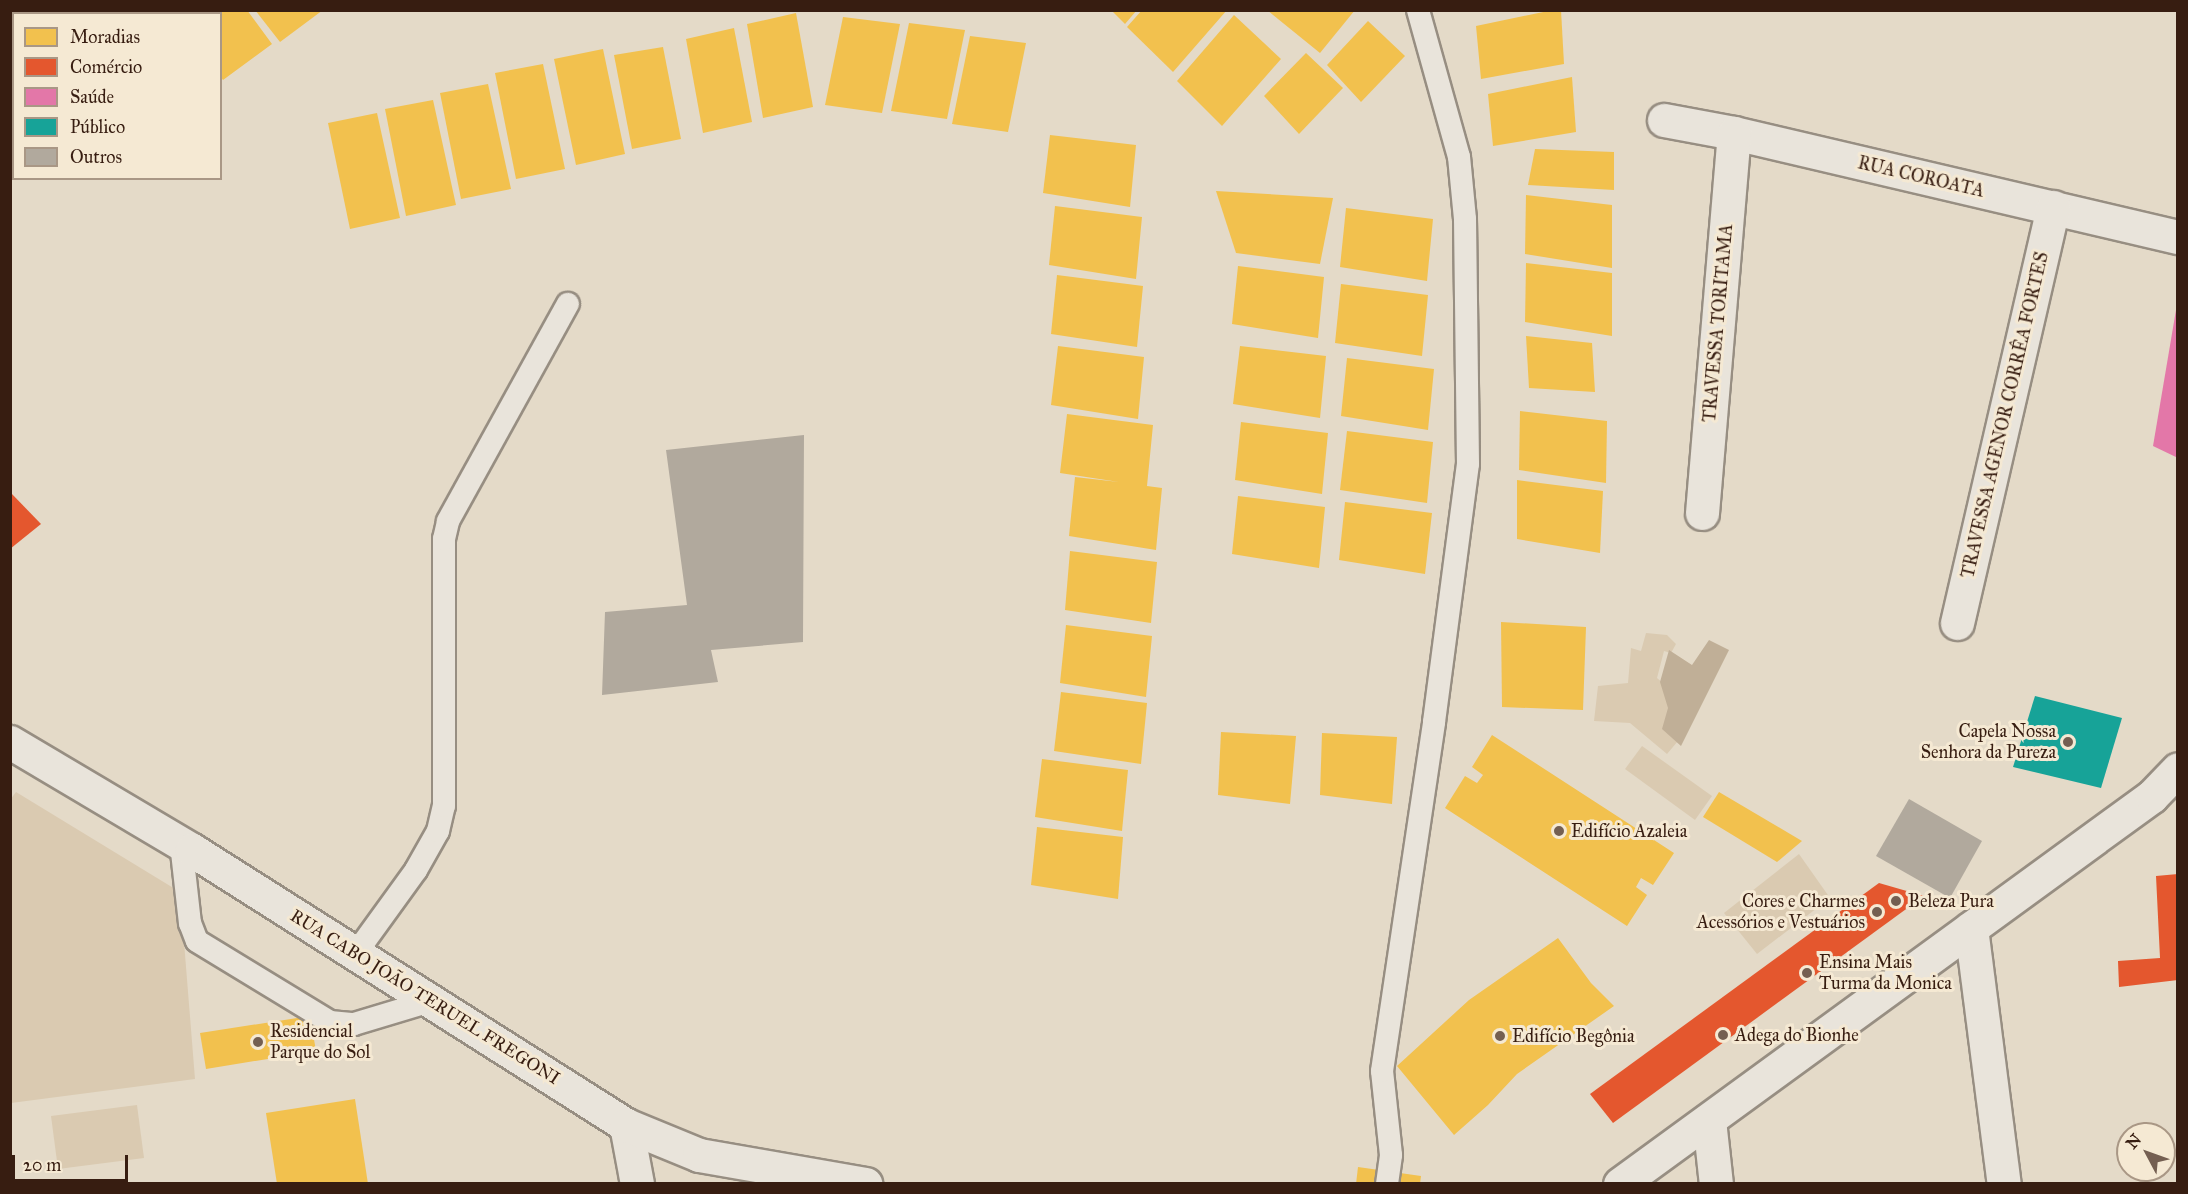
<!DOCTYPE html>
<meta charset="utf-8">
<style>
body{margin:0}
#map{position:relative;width:2188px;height:1194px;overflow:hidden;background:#e4dac8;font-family:"IM FELL Great Primer",serif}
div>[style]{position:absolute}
.green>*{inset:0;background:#dacab1}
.water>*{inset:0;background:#c0af97}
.homes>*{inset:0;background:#f2c14e}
.shops>*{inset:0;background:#e4572e}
.health>*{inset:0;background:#e377a8}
.public>*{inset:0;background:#17a398}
.building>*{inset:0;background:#b1a99d}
.roads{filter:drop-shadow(2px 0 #978e82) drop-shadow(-2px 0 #978e82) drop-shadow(0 2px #978e82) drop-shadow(0 -2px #978e82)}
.service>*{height:22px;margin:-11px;padding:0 11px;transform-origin:11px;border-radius:11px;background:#e9e4db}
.minor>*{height:33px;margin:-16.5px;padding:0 16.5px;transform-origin:16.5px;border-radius:16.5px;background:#e9e4db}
.tertiary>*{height:33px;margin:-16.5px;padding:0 16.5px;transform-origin:16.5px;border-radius:16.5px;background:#e9e4db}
.dots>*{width:16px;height:16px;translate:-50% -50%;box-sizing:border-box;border:3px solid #f5e9d3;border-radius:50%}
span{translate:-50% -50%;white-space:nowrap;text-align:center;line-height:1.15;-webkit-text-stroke:6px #f5e9d3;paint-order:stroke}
.street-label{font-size:18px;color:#371d11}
.poi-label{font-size:18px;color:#371d11}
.right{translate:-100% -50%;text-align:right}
.left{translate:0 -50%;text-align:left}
.frame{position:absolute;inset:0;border:12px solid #371d11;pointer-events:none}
.legend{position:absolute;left:12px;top:12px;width:210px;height:168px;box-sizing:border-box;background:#f5e9d3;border:2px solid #a99785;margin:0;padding:8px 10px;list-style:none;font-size:18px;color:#371d11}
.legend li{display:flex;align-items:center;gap:12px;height:30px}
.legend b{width:30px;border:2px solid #a99785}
.north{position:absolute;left:2116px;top:1122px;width:60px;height:60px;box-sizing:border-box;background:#f5e9d3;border:2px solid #a99785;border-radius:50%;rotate:311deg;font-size:16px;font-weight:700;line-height:24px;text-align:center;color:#371d11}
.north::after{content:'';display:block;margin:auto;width:21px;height:27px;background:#745f51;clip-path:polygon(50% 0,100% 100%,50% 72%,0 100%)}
.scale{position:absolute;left:12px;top:1155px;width:116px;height:27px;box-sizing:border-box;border:3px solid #371d11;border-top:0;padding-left:8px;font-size:18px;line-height:21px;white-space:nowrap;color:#371d11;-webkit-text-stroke:4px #f5e9d3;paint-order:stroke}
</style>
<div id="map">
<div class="green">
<div style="clip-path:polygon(1646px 633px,1667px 635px,1676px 644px,1671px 653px,1664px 651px,1657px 678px,1664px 684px,1678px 741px,1667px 754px,1630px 723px,1594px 721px,1598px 686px,1628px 683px,1631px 648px,1641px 651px)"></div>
<div style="clip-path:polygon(1642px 746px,1712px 796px,1695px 820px,1625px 769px)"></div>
<div style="clip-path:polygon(16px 792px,180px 892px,195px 1079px,11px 1103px,10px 800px)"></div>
<div style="clip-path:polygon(1799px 854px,1830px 898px,1757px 954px,1724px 913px)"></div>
<div style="clip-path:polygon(137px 1105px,144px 1158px,58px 1169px,51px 1116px)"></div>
</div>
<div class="water">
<div style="clip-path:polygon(1709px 640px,1729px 650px,1681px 746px,1662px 729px,1668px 708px,1660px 682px,1669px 650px,1692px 665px)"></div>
</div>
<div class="homes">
<div style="clip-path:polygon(181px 10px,247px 10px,272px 44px,223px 80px,220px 76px,220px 14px,177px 14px)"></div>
<div style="clip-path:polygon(255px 10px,323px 10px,280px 42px)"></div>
<div style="clip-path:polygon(1111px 10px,1137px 10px,1125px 24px)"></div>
<div style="clip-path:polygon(1142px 10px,1227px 10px,1173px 72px,1127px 27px)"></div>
<div style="clip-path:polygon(1267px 10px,1355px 10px,1320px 53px)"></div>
<div style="clip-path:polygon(1553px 10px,1561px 10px,1564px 64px,1481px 79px,1476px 26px)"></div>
<div style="clip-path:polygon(796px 13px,813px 107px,763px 118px,747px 24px)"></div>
<div style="clip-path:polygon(1234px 15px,1281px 59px,1222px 126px,1177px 81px)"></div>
<div style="clip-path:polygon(843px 17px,900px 24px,882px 113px,825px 105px)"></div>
<div style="clip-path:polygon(1368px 21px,1405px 56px,1361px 102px,1327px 65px)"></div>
<div style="clip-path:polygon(909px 23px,965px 30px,947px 119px,891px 111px)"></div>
<div style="clip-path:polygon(734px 28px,752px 122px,703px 133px,686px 39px)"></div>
<div style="clip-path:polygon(970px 36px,1026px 43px,1008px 132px,952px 124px)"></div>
<div style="clip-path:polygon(663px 47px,681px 139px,632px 149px,614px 55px)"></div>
<div style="clip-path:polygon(603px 49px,625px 154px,576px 165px,554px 59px)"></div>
<div style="clip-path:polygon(1306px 53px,1343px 88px,1299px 134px,1264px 96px)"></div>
<div style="clip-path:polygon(543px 64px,565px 169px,516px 179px,495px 73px)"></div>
<div style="clip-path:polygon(1572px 77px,1576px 132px,1493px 146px,1488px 94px)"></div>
<div style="clip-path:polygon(488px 84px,511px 189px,461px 199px,440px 93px)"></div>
<div style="clip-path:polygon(433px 100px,456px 205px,406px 216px,385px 109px)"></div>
<div style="clip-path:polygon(377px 113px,400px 218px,350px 229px,328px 123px)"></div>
<div style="clip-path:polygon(1050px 135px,1136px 145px,1130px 207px,1043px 193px)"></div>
<div style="clip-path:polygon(1535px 149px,1614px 152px,1614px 190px,1528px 185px)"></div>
<div style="clip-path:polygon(1216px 191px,1333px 198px,1320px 264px,1236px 253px)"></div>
<div style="clip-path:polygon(1526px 195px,1612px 205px,1612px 268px,1525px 254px)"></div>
<div style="clip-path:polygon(1055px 206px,1142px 217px,1136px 279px,1049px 265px)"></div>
<div style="clip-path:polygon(1346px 208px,1433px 219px,1427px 281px,1340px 267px)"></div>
<div style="clip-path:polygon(1526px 263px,1612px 273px,1612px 336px,1525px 322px)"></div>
<div style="clip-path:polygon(1238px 266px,1324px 277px,1318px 338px,1232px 324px)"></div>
<div style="clip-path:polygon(1057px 275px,1143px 286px,1137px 347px,1051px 334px)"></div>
<div style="clip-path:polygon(1341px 284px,1428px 295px,1422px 356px,1335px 343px)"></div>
<div style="clip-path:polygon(1526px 336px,1592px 343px,1595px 392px,1529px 388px)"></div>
<div style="clip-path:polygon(1058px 346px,1144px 357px,1138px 419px,1051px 405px)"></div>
<div style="clip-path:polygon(1240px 346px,1326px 356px,1320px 418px,1233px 404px)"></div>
<div style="clip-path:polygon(1347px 358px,1434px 369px,1428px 430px,1341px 416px)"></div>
<div style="clip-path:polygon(1520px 411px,1607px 421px,1606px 483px,1519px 470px)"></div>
<div style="clip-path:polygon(1067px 414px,1153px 425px,1147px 486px,1162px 488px,1156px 550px,1069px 536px,1075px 477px,1119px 482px,1060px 473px)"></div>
<div style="clip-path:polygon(1241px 422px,1328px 433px,1322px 494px,1235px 480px)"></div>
<div style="clip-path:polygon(1347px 431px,1433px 442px,1427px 503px,1340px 490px)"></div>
<div style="clip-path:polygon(1517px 480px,1603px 491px,1600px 553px,1517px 539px)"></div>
<div style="clip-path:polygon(1238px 496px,1325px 507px,1319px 568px,1232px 554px)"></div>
<div style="clip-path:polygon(1345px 502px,1432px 513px,1425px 574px,1339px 560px)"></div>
<div style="clip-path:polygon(1070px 551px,1157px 562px,1151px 623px,1065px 610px)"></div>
<div style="clip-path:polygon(1501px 622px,1586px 627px,1583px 710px,1502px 707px)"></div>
<div style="clip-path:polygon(1066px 625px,1152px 636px,1146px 697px,1060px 683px)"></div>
<div style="clip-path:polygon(1061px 692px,1147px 703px,1141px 764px,1054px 751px)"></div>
<div style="clip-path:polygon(1221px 732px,1296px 736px,1290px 804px,1218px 795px)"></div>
<div style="clip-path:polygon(1322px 733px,1397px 737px,1392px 804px,1320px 795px)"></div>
<div style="clip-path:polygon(1492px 735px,1674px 853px,1653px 885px,1641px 878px,1636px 887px,1647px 895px,1627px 926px,1445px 808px,1465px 776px,1477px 783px,1483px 775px,1472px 767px)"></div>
<div style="clip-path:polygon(1042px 759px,1128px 770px,1122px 831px,1035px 817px)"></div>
<div style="clip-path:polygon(1719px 792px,1802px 841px,1777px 862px,1703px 817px)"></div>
<div style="clip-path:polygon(1037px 827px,1123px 837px,1118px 899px,1031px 885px)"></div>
<div style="clip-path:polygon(1558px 938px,1591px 983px,1614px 1006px,1517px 1074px,1488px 1105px,1454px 1135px,1397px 1066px,1469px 1000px)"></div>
<div style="clip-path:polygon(310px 1016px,316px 1051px,206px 1069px,200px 1033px)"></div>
<div style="clip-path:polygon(355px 1099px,368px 1184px,277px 1184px,266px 1113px)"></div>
<div style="clip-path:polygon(1358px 1167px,1421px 1176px,1420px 1184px,1356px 1184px)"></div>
</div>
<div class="shops">
<div style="clip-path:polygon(10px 492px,41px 524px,10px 549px)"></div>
<div style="clip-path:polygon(2178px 874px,2178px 980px,2119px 987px,2118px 961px,2160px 958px,2156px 876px)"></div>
<div style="clip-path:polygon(1879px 883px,1924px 896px,1613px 1123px,1590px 1094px)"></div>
</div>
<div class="health">
<div style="clip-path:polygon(2176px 310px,2178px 310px,2178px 458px,2153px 446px)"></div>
</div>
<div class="public">
<div style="clip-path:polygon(2035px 696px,2122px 718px,2101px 788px,2013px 767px)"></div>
</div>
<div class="building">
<div style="clip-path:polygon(804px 435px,803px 642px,711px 650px,718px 682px,602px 695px,605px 612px,687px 605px,666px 450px)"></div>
<div style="clip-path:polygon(1909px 799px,1982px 841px,1950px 898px,1876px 856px)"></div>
</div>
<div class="roads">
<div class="service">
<div style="left:181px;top:843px;width:81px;rotate:83.6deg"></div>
<div style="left:190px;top:923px;width:19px;rotate:69deg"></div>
<div style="left:197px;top:941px;width:156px;rotate:31.3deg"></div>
<div style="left:330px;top:1022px;width:24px;rotate:5deg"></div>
<div style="left:354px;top:1024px;width:79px;rotate:-16.8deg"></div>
<div style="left:356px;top:953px;width:102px;rotate:-54.1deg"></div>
<div style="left:416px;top:870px;width:45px;rotate:-60.6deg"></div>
<div style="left:438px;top:831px;width:26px;rotate:-77deg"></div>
<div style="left:444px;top:806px;width:267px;rotate:-90deg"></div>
<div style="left:444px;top:539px;width:18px;rotate:-77deg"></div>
<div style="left:448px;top:521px;width:248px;rotate:-61.1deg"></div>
<div style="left:1387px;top:1184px;width:29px;rotate:-82deg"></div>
<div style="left:1391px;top:1155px;width:84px;rotate:-96.1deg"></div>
<div style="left:1382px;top:1071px;width:353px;rotate:-81.5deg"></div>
<div style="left:1434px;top:722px;width:260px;rotate:-82.5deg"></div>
<div style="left:1468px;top:464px;width:245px;rotate:-90.7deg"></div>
<div style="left:1465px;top:219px;width:62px;rotate:-95.5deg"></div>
<div style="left:1459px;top:157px;width:153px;rotate:-105.6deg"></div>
</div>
<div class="minor">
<div style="left:1664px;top:120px;width:71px;rotate:10.5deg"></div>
<div style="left:1734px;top:133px;width:456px;rotate:13.2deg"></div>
<div style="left:1702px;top:513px;width:381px;rotate:-85.2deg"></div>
<div style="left:1957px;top:623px;width:427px;rotate:-77deg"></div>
<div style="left:1971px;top:928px;width:258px;rotate:82.7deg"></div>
<div style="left:1709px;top:1120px;width:64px;rotate:83.8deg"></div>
<div style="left:626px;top:1125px;width:60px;rotate:79.4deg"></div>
</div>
<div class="tertiary">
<div style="left:10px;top:742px;width:212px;rotate:30.7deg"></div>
<div style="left:192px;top:850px;width:514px;rotate:32.36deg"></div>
<div style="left:626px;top:1125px;width:79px;rotate:22.3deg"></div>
<div style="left:699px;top:1155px;width:169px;rotate:9.9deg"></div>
<div style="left:1620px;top:1184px;width:658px;rotate:-36.1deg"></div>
<div style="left:2152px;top:796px;width:37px;rotate:-46deg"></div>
</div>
</div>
<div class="dots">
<div style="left:2068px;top:742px;background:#745f51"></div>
<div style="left:1559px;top:831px;background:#745f51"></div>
<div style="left:1896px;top:901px;background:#745f51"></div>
<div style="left:1877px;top:912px;background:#745f51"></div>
<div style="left:1807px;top:973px;background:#745f51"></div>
<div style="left:1723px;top:1035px;background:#745f51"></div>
<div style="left:1500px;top:1036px;background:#745f51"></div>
<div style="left:258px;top:1042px;background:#745f51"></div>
</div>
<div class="street-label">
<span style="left:1921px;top:177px;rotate:13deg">RUA COROATA</span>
<span style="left:1718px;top:323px;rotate:-85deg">TRAVESSA TORITAMA</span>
<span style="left:2005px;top:415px;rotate:-77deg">TRAVESSA AGENOR CORRÊA FORTES</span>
<span style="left:425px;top:997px;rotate:32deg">RUA CABO JOÃO TERUEL FREGONI</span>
</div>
<div class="poi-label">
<span class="right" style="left:2056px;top:742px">Capela Nossa<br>Senhora da Pureza</span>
<span class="left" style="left:1571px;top:831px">Edifício Azaleia</span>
<span class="left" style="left:1908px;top:901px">Beleza Pura</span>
<span class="right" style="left:1865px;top:912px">Cores e Charmes<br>Acessórios e Vestuários</span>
<span class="left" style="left:1819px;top:973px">Ensina Mais<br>Turma da Monica</span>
<span class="left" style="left:270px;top:1042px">Residencial<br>Parque do Sol</span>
<span class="left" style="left:1735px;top:1035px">Adega do Bionhe</span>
<span class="left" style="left:1512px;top:1036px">Edifício Begônia</span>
</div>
<div class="frame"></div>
<ul class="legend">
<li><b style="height:16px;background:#f2c14e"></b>Moradias</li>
<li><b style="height:16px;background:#e4572e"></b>Comércio</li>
<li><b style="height:16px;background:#e377a8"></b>Saúde</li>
<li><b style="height:16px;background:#17a398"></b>Público</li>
<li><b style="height:16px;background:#b1a99d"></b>Outros</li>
</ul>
<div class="north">N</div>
<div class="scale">20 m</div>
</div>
